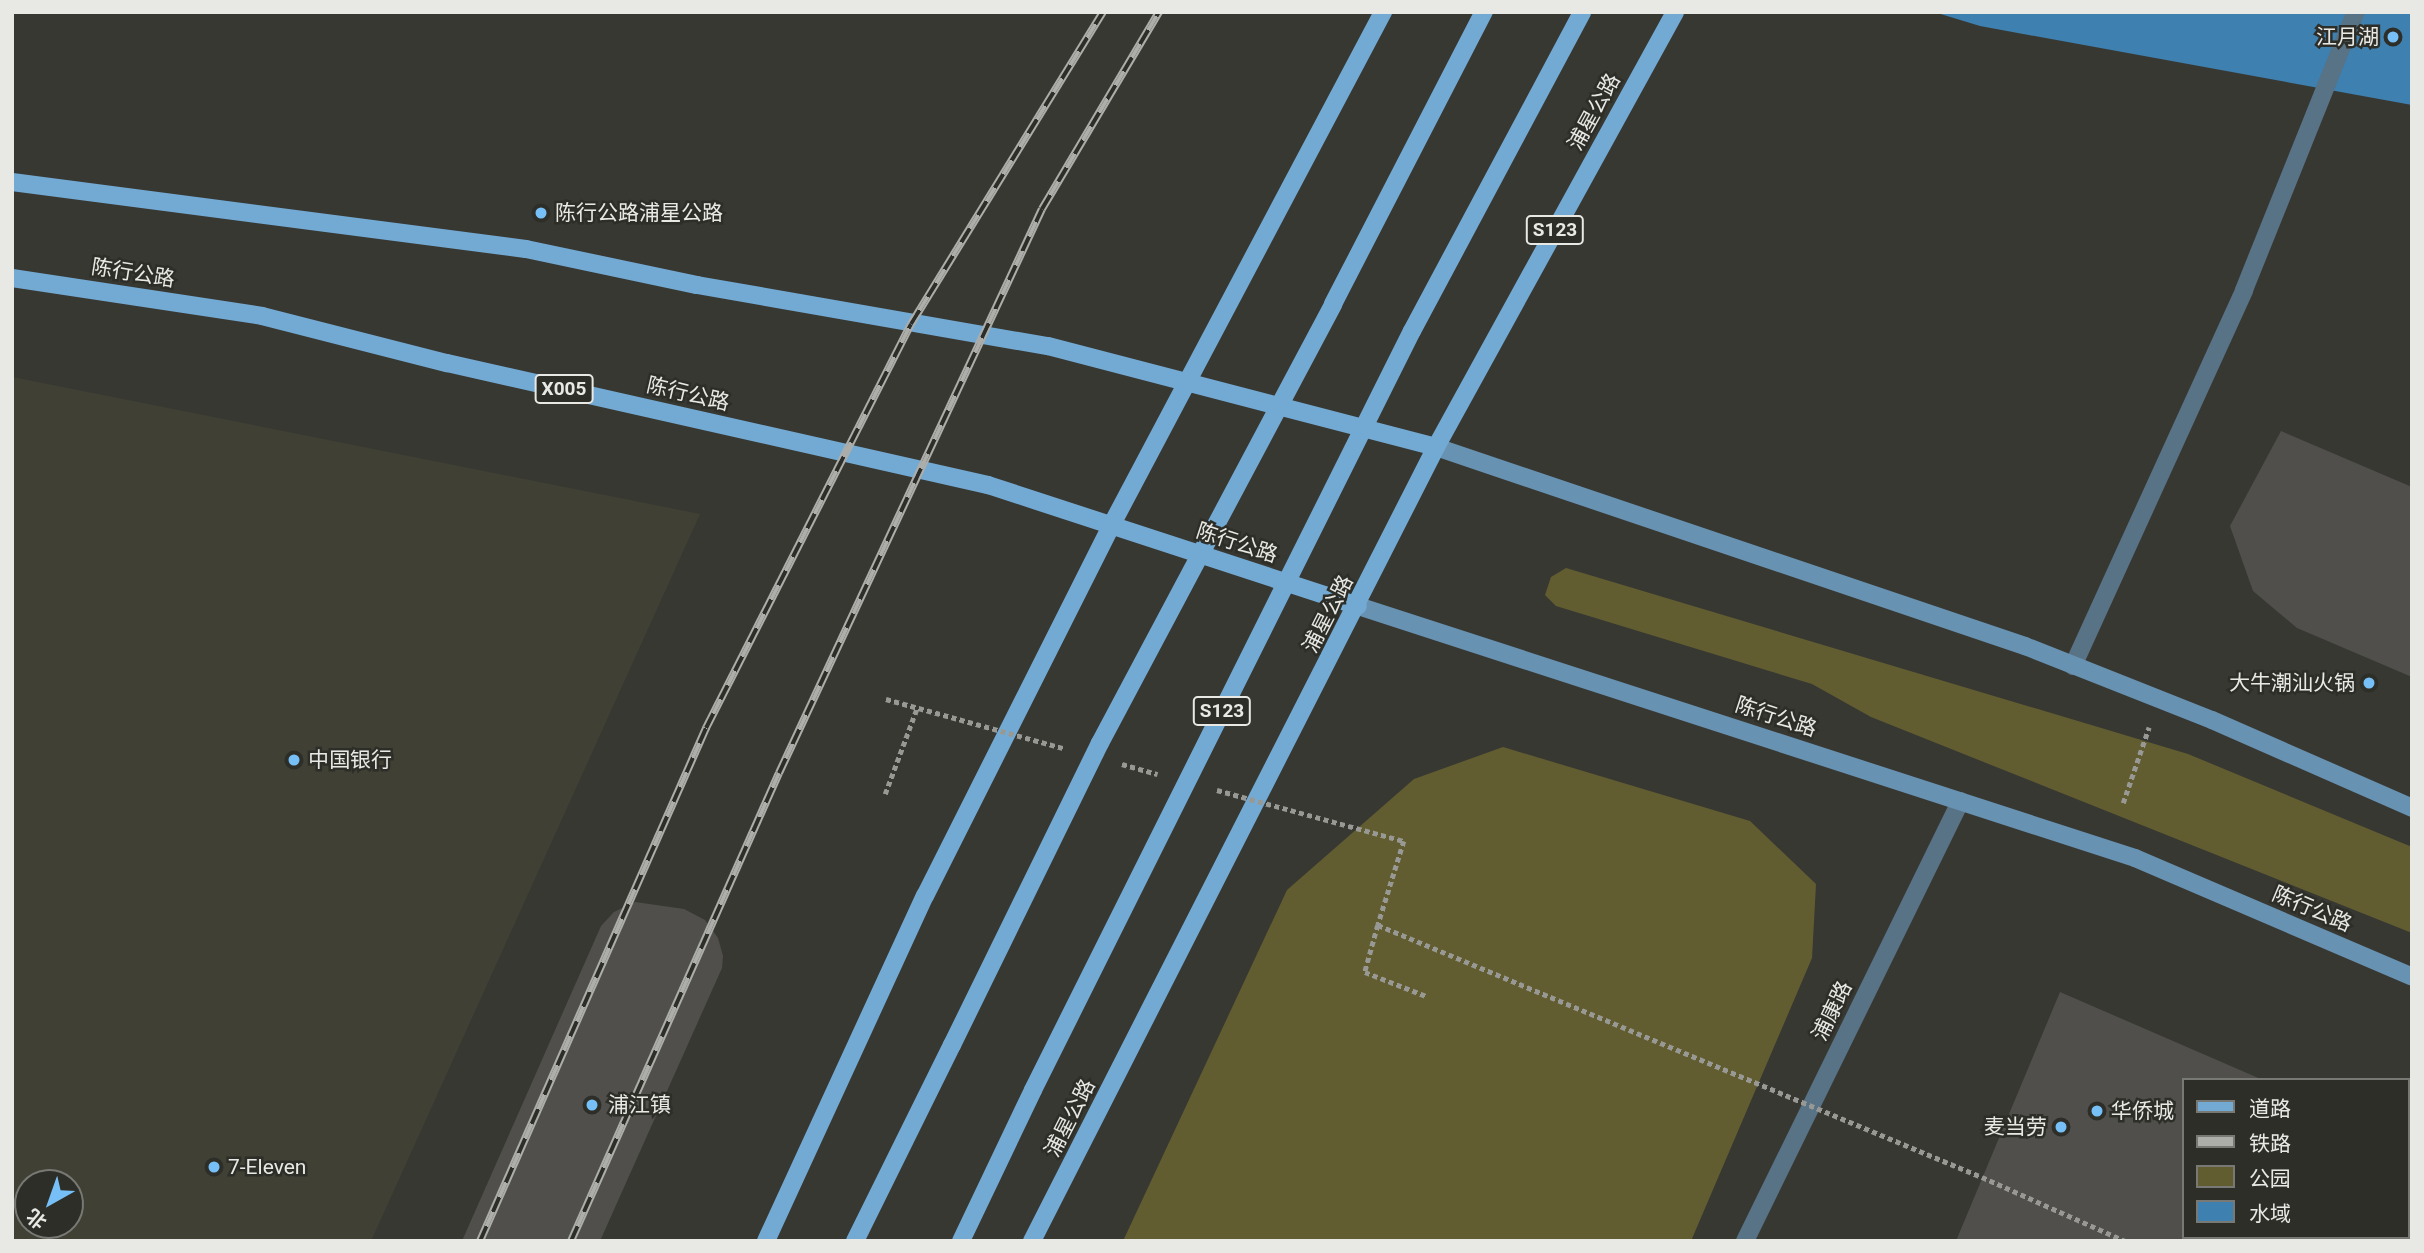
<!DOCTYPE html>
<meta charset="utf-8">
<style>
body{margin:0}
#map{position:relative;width:2424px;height:1253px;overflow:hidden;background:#383833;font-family:Roboto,"Noto Sans SC",sans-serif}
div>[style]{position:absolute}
.built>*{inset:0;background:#414035}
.green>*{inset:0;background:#615d31}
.water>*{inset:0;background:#3e80af}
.building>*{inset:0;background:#504f4b}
.path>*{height:4.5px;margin-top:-2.25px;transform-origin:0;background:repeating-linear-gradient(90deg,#989894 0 5px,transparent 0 8.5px)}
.minor>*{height:18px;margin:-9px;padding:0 9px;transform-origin:9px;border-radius:9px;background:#587286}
.secondary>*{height:18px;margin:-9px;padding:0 9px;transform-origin:9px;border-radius:9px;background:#6892b2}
.primary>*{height:18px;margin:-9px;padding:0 9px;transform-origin:9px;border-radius:9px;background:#73aad4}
.rail>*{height:8px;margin-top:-4px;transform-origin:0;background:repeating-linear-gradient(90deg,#2e2e29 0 16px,#adadaa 0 32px);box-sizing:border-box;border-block:2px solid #adadaa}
.path-bridge>*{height:4.5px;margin-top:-2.25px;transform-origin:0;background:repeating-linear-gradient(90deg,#989894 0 5px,transparent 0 8.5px)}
.primary-bridge>*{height:18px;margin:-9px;padding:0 9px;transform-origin:9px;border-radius:9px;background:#73aad4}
.dots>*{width:19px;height:19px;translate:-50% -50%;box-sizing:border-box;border:4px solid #2e2e29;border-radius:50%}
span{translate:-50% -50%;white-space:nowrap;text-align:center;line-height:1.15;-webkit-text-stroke:5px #2e2e29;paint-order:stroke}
.shield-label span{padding:2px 5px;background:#2e2e29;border:2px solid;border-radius:5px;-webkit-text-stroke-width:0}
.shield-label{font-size:19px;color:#e8e8e5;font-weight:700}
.poi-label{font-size:21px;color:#e8e8e5}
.right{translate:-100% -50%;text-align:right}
.left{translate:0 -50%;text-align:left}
.street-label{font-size:21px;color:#e8e8e5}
.frame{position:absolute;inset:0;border:14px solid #e8e8e5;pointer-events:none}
.legend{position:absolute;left:2182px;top:1078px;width:228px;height:161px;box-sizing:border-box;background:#2e2e29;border:2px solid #787874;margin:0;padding:9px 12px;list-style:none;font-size:21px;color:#e8e8e5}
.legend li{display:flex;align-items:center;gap:14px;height:35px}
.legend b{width:35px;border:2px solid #787874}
.north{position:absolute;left:14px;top:1169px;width:70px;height:70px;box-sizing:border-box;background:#2e2e29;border:2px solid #787874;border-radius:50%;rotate:220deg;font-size:19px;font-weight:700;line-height:28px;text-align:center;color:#e8e8e5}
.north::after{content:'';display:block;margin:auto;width:24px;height:32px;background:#76c0f7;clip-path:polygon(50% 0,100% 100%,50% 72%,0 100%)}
</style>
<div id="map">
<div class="built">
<div style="clip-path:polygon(evenodd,12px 377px,700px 514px,371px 1241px,12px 1241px,12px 377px,28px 1183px,70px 1183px,70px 1225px,28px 1225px,28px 1183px)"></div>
</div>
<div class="green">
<div style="clip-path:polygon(1566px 568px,2188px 754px,2412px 847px,2412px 933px,1871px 717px,1812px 684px,1556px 606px,1545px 595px,1551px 577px)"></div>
<div style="clip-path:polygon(1503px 747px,1750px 821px,1816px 884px,1812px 958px,1691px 1241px,1123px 1241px,1287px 890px,1414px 779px)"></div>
</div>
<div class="water">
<div style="clip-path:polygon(1934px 12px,2412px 12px,2412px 105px,1980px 26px)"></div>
</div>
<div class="building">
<div style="clip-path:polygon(2281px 431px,2412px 487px,2412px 677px,2297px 628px,2253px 591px,2230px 526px)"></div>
<div style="clip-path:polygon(635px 902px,684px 909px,705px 920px,718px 938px,723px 956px,722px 968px,600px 1241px,462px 1241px,601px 926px,614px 912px)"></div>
<div style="clip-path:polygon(2060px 992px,2263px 1080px,2184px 1080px,2184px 1237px,2408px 1237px,2408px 1142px,2412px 1241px,1956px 1241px)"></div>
</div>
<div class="path">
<div style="left:885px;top:794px;width:92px;rotate:-69.6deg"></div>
<div style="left:2123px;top:803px;width:80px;rotate:-71.1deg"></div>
<div style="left:1378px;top:925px;width:49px;rotate:105.5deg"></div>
<div style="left:1365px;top:972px;width:66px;rotate:21.5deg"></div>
<div style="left:1982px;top:1177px;width:157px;rotate:24.1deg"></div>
</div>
<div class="minor">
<div style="left:2073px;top:666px;width:413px;rotate:-65.5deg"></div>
<div style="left:2244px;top:290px;width:300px;rotate:-68.1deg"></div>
<div style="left:1745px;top:1241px;width:490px;rotate:-63.9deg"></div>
</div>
<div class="secondary">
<div style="left:1436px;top:447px;width:622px;rotate:18.67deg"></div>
<div style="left:2025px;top:646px;width:201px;rotate:21.6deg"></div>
<div style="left:2212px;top:720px;width:219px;rotate:23.7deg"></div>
<div style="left:1358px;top:606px;width:817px;rotate:17.97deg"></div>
<div style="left:2135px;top:858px;width:301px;rotate:23.2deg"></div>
</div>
<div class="primary">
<div style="left:12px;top:182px;width:518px;rotate:7.43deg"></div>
<div style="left:526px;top:249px;width:175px;rotate:11.9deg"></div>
<div style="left:697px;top:285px;width:356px;rotate:9.9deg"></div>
<div style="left:1048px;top:346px;width:401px;rotate:14.6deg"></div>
<div style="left:12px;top:278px;width:253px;rotate:8.6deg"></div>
<div style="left:262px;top:316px;width:191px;rotate:14.3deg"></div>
<div style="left:447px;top:363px;width:555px;rotate:12.71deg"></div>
<div style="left:988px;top:485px;width:389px;rotate:18.1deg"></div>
<div style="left:1333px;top:304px;width:329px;rotate:-62.7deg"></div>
<div style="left:1412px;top:331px;width:361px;rotate:-61.9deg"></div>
<div style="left:766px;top:1241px;width:380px;rotate:-65.3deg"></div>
<div style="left:925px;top:896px;width:414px;rotate:-63.3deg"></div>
<div style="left:1111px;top:526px;width:582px;rotate:-62.11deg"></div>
<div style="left:855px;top:1241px;width:219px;rotate:-63.7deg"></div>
<div style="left:961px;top:1241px;width:167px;rotate:-64.5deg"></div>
<div style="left:1032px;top:1241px;width:891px;rotate:-63.03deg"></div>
<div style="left:1436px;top:447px;width:496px;rotate:-61.2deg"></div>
</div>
<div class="rail">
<div style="left:480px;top:1241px;width:561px;rotate:-66.22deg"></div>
<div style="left:706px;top:728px;width:453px;rotate:-63.1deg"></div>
<div style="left:911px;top:324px;width:366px;rotate:-58.4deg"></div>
<div style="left:571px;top:1241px;width:512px;rotate:-66.04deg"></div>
<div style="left:779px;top:773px;width:622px;rotate:-65deg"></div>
<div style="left:1042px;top:209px;width:229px;rotate:-59.3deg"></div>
</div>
<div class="path-bridge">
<div style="left:886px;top:699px;width:184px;rotate:15.5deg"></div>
<div style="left:1122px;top:764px;width:37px;rotate:16deg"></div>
<div style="left:1217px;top:790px;width:194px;rotate:15.3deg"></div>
<div style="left:1404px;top:841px;width:88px;rotate:107.2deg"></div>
<div style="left:1378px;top:925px;width:654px;rotate:22.65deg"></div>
</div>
<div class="primary-bridge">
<div style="left:952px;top:1045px;width:336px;rotate:-63.9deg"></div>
<div style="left:1100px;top:743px;width:497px;rotate:-62deg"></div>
<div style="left:1033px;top:1090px;width:848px;rotate:-63.47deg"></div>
</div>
<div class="dots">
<div style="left:2393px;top:37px;background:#76c0f7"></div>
<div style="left:541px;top:213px;background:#76c0f7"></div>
<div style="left:2369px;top:683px;background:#76c0f7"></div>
<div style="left:294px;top:760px;background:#76c0f7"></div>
<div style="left:592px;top:1105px;background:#76c0f7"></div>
<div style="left:2097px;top:1111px;background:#76c0f7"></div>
<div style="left:2061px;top:1127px;background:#76c0f7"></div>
<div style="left:214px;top:1167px;background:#76c0f7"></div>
</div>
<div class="shield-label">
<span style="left:1555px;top:230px">S123</span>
<span style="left:564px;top:389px">X005</span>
<span style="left:1222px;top:711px">S123</span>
</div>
<div class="poi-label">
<span class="right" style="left:2379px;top:37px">江月湖</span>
<span class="left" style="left:555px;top:213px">陈行公路浦星公路</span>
<span class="right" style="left:2355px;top:683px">大牛潮汕火锅</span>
<span class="left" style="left:308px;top:760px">中国银行</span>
<span class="left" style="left:608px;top:1105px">浦江镇</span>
<span class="left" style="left:2111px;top:1111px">华侨城</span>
<span class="right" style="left:2047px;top:1127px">麦当劳</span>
<span class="left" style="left:228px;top:1167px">7-Eleven</span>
</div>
<div class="street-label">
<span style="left:1594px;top:112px;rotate:-61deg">浦星公路</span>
<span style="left:133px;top:273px;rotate:9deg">陈行公路</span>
<span style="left:688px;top:394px;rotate:13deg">陈行公路</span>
<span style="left:1237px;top:543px;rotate:18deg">陈行公路</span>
<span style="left:1328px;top:614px;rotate:-63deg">浦星公路</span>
<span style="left:1776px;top:717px;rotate:18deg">陈行公路</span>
<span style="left:2312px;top:909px;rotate:23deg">陈行公路</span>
<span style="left:1832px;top:1011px;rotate:-64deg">浦康路</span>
<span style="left:1070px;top:1118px;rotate:-63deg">浦星公路</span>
</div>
<div class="frame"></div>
<ul class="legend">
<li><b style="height:9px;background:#73aad4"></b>道路</li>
<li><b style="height:9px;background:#adadaa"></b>铁路</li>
<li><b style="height:19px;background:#615d31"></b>公园</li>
<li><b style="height:19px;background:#3e80af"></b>水域</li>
</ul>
<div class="north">北</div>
</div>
